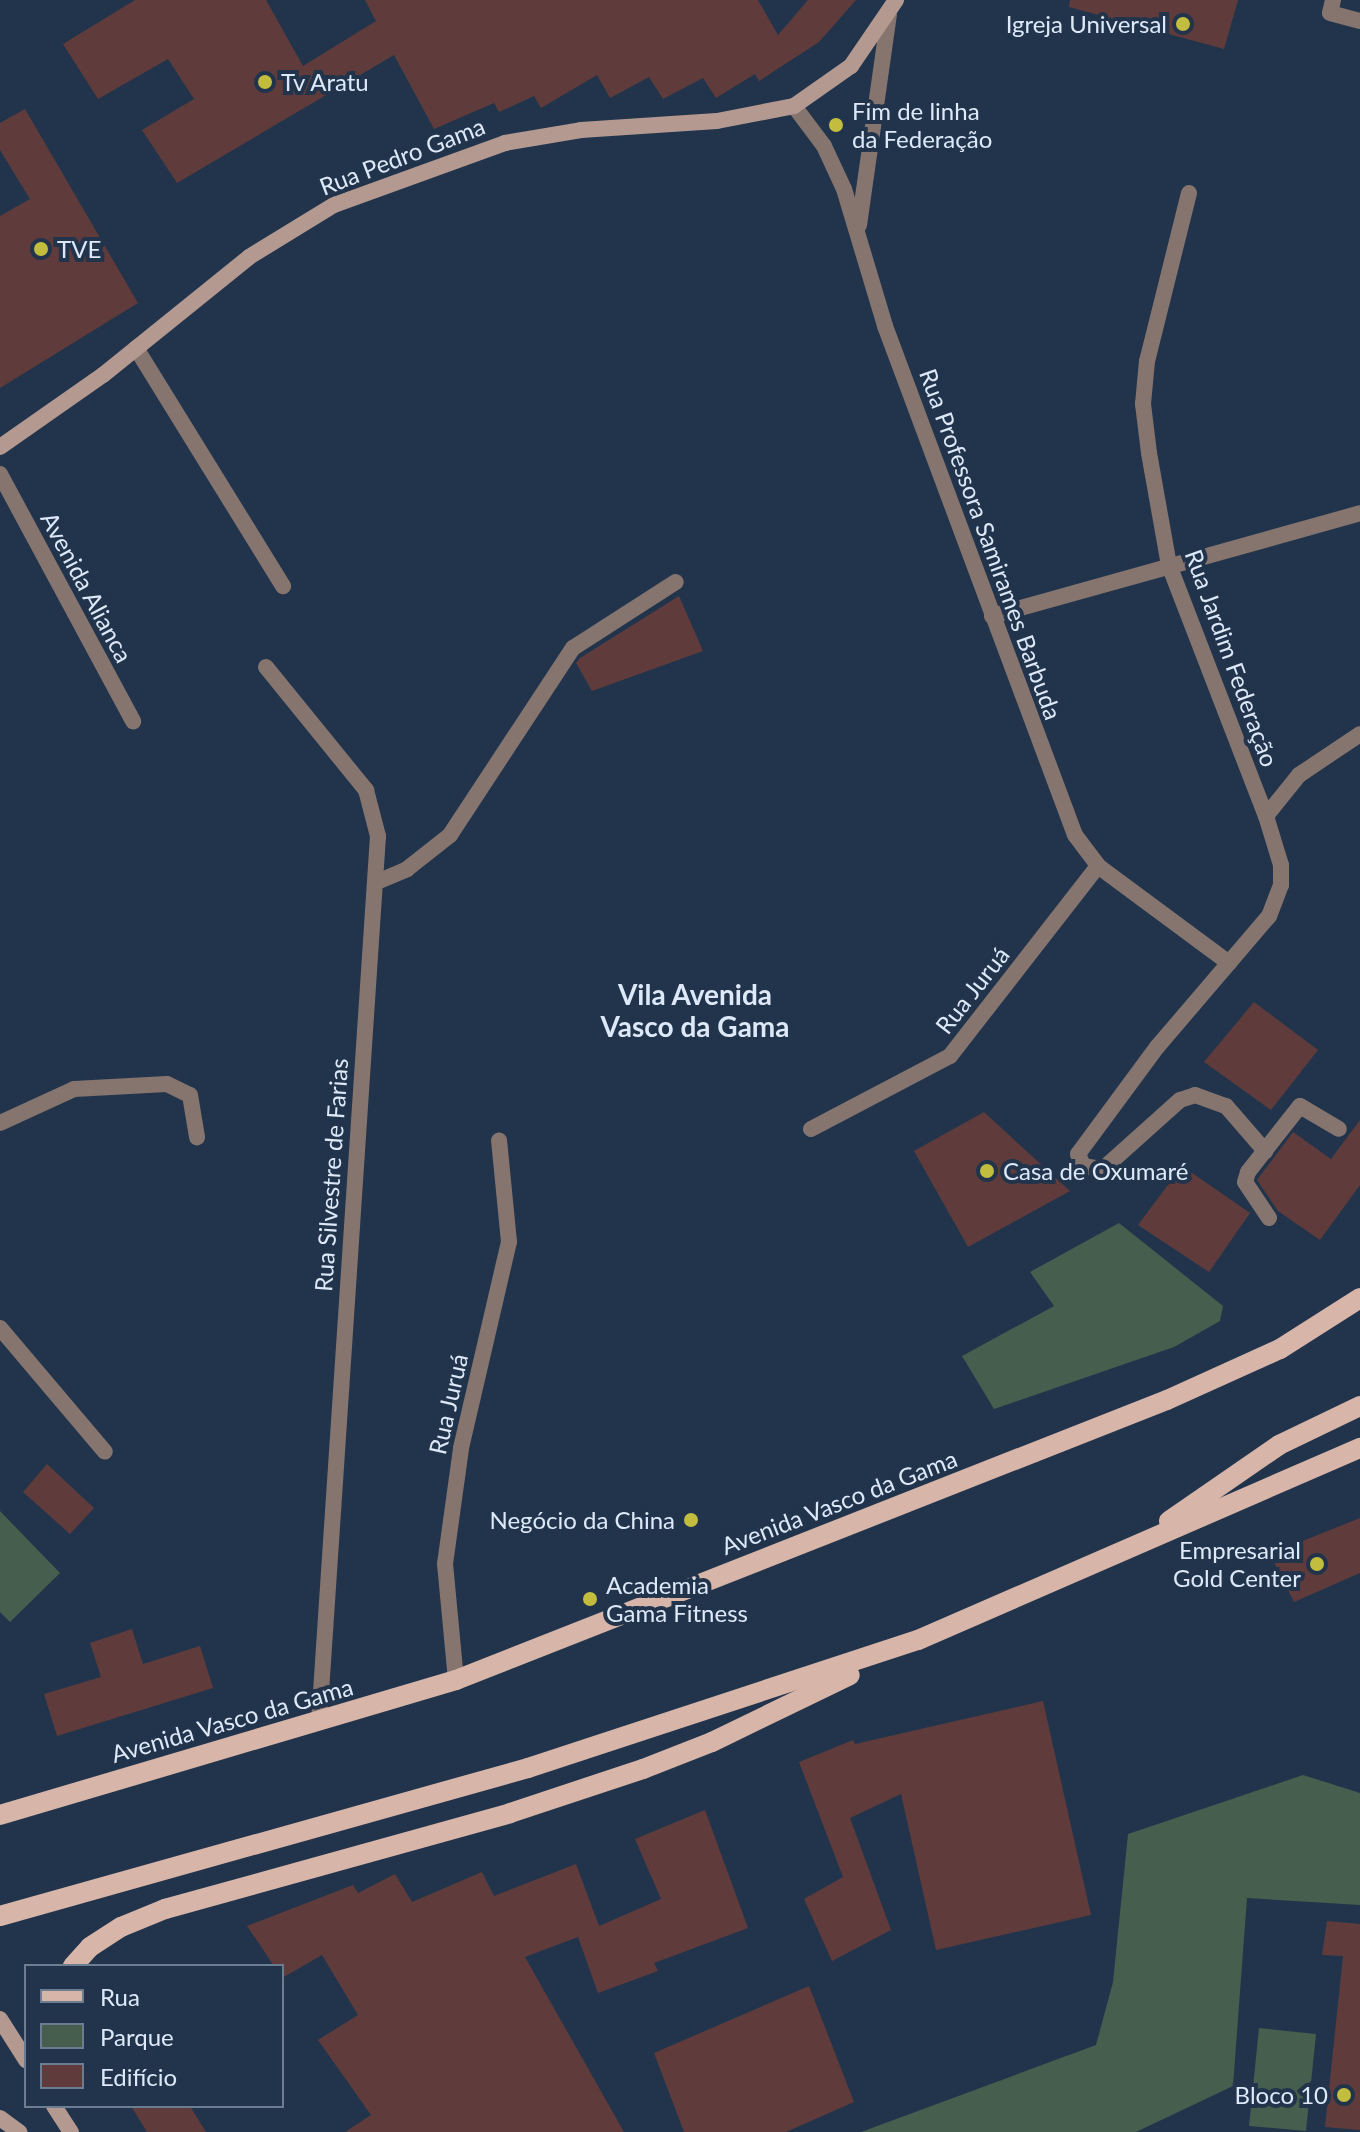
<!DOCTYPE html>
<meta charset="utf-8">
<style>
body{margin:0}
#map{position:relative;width:1360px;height:2132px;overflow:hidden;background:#21344c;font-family:Lato,sans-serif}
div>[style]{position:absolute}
.green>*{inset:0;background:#465e4e}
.building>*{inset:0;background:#5f3c3b}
.street>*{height:16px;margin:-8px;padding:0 8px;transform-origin:8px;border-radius:8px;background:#86756f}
.secondary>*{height:16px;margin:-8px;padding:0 8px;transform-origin:8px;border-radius:8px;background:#b49990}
.primary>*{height:20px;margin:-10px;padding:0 10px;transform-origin:10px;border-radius:10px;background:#d8b5a9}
.dots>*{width:22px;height:22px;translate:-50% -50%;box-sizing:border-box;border:4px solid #21344c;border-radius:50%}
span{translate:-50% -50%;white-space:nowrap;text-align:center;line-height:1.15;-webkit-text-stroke:8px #21344c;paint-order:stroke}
.poi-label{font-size:24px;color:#dde9f9}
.right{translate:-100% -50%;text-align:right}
.left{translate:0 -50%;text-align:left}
.street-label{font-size:24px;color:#dde9f9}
.quarter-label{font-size:28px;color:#dde9f9;font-weight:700}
.legend{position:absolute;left:24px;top:1964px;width:260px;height:144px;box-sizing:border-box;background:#21344c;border:2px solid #6c7c91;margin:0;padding:10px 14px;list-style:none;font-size:24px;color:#dde9f9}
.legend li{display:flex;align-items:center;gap:16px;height:40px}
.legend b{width:40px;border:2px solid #6c7c91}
</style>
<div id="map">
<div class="green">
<div style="clip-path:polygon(1119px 1223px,1223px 1306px,1220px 1321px,1174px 1347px,994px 1409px,962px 1356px,1054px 1306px,1030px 1272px)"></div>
<div style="clip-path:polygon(0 1511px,60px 1573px,10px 1622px,0 1612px)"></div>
<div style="clip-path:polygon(1303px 1775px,1360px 1793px,1360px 1905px,1247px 1898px,1233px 2086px,1136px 2132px,861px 2132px,1096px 2045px,1113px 1982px,1128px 1834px)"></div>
<div style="clip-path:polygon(1259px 2028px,1316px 2034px,1306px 2131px,1249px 2126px)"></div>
</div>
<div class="building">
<div style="clip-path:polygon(135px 0,266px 0,303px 66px,376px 21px,365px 0,758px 0,778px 35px,808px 0,856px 0,819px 42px,759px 81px,755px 74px,716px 98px,703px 78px,663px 99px,649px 77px,610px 98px,597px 75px,541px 108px,534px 96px,499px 112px,494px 103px,434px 129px,394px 55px,177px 183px,142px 130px,194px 99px,168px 59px,98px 99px,63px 44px)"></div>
<div style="clip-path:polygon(1070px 0,1238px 0,1224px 49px,1069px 7px)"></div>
<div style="clip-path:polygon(25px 109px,138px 303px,0 388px,0 216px,30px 199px,0 150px,0 123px)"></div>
<div style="clip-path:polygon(679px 596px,703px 651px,592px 691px,576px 663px,580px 658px)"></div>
<div style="clip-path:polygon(1254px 1002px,1318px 1050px,1271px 1110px,1204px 1062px)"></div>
<div style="clip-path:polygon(984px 1112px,1070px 1191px,968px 1247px,914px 1151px)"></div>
<div style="clip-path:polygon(1360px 1120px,1360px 1185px,1320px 1240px,1278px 1211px,1257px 1180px,1293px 1132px,1331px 1159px)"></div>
<div style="clip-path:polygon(1182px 1166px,1250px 1213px,1209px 1272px,1138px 1225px)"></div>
<div style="clip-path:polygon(47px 1464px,94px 1508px,70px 1534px,23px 1492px)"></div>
<div style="clip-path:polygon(1360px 1518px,1360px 1573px,1294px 1602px,1270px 1554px)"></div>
<div style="clip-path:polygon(132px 1629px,143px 1664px,200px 1646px,213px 1688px,57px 1736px,44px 1694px,101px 1677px,90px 1643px)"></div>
<div style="clip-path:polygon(1043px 1701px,1091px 1915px,936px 1950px,901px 1794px,850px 1818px,891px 1930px,832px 1961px,804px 1899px,843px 1877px,799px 1762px,853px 1740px,855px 1744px)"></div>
<div style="clip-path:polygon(705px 1810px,748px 1928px,654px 1963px,658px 1971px,598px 1993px,578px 1937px,525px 1957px,624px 2132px,345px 2132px,371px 2115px,318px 2040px,358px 2015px,322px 1955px,282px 1978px,282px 1966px,274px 1966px,247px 1926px,353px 1885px,358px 1893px,395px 1874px,412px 1902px,482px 1872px,494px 1896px,576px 1864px,599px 1926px,661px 1899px,635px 1839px)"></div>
<div style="clip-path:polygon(1327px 1921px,1360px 1924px,1360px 2130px,1325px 2127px,1343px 1956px,1322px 1955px)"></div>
<div style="clip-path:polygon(809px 1986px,854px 2102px,786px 2132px,684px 2132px,654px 2053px)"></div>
<div style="clip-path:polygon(131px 2106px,190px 2106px,206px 2132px,147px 2132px)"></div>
</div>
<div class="street">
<div style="left:1333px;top:0;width:13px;rotate:103deg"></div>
<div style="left:1330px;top:13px;width:31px;rotate:15deg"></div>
<div style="left:794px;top:106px;width:50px;rotate:53.1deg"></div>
<div style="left:824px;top:146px;width:47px;rotate:65.1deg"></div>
<div style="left:844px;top:189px;width:143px;rotate:73.3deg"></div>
<div style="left:885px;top:326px;width:543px;rotate:69.53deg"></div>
<div style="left:1075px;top:835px;width:39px;rotate:53deg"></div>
<div style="left:1098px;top:866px;width:163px;rotate:36.5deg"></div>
<div style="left:1189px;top:193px;width:173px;rotate:104deg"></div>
<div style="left:1147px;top:361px;width:43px;rotate:95.3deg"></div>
<div style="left:1143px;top:404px;width:49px;rotate:83deg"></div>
<div style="left:1149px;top:453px;width:114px;rotate:79.9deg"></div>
<div style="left:1169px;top:565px;width:269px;rotate:68.9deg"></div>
<div style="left:1266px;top:816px;width:51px;rotate:73deg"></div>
<div style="left:1281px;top:865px;width:20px;rotate:90deg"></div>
<div style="left:1281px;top:885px;width:33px;rotate:111deg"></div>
<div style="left:1269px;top:916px;width:172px;rotate:130.5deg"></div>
<div style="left:1157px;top:1047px;width:133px;rotate:126.4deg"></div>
<div style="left:1078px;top:1154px;width:13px;rotate:67deg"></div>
<div style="left:1083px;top:1166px;width:20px;rotate:9deg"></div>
<div style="left:1103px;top:1169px;width:103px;rotate:-41.9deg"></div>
<div style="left:1180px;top:1100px;width:16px;rotate:-18deg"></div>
<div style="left:1195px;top:1095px;width:33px;rotate:20deg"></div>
<div style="left:1226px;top:1106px;width:60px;rotate:49.1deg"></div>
<div style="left:859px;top:225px;width:213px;rotate:-81.9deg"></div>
<div style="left:136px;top:348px;width:280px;rotate:58.3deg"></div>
<div style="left:0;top:474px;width:281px;rotate:61.7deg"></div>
<div style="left:992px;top:616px;width:382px;rotate:-15.6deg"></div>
<div style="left:266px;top:667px;width:159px;rotate:50.9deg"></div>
<div style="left:366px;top:790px;width:48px;rotate:75.4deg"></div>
<div style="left:378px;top:836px;width:888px;rotate:93.81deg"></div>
<div style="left:1266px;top:816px;width:53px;rotate:-51.2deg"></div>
<div style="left:1299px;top:775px;width:73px;rotate:-33.9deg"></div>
<div style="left:377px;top:882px;width:33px;rotate:-23deg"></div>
<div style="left:407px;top:869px;width:55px;rotate:-38.3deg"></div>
<div style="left:450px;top:835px;width:224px;rotate:-56.7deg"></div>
<div style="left:573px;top:648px;width:122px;rotate:-32.7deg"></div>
<div style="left:0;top:1123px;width:81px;rotate:-24.7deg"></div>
<div style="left:74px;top:1089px;width:93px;rotate:-3.1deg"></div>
<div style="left:167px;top:1084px;width:25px;rotate:26deg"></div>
<div style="left:190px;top:1095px;width:43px;rotate:80.5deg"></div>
<div style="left:811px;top:1129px;width:157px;rotate:-27.7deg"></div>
<div style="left:950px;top:1056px;width:241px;rotate:-52.1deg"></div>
<div style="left:1269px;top:1218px;width:43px;rotate:-123.7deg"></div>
<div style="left:1245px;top:1182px;width:10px;rotate:-73deg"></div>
<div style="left:1248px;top:1172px;width:84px;rotate:-51.8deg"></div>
<div style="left:1300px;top:1106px;width:45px;rotate:30.5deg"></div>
<div style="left:0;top:1328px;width:162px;rotate:49.7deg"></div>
<div style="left:456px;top:1680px;width:117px;rotate:-95.4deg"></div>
<div style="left:445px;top:1564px;width:117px;rotate:-82.1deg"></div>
<div style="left:461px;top:1448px;width:212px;rotate:-76.9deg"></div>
<div style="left:509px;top:1242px;width:102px;rotate:-95.6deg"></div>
</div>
<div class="secondary">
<div style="left:0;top:447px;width:126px;rotate:-35deg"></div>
<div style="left:103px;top:375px;width:188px;rotate:-38.9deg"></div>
<div style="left:249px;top:257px;width:100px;rotate:-31.5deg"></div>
<div style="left:334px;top:205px;width:182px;rotate:-19.9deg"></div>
<div style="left:505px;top:143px;width:77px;rotate:-9.7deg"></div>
<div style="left:581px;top:130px;width:136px;rotate:-3.8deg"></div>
<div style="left:717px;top:121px;width:78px;rotate:-11deg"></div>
<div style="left:794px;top:106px;width:70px;rotate:-35.1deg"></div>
<div style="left:851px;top:66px;width:80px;rotate:-55.7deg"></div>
<div style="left:0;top:2019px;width:49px;rotate:57.6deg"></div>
<div style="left:54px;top:2106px;width:31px;rotate:57deg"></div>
<div style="left:0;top:2118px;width:24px;rotate:36deg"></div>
</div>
<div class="primary">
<div style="left:1169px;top:1521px;width:134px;rotate:-34.6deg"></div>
<div style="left:1279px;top:1445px;width:90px;rotate:-25.7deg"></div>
<div style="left:0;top:1815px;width:476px;rotate:-16.5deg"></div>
<div style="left:456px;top:1680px;width:764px;rotate:-21.5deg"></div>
<div style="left:1167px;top:1400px;width:124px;rotate:-24.3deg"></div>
<div style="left:1280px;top:1349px;width:95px;rotate:-32.5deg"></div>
<div style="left:0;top:1916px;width:548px;rotate:-15.66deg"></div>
<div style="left:528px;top:1768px;width:410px;rotate:-18.2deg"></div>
<div style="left:918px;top:1640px;width:482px;rotate:-23.5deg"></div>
<div style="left:73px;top:1966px;width:25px;rotate:-48deg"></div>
<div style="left:90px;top:1947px;width:37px;rotate:-33deg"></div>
<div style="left:121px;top:1927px;width:48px;rotate:-22.2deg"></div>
<div style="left:165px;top:1909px;width:358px;rotate:-15.5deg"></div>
<div style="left:510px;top:1813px;width:140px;rotate:-18.3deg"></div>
<div style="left:643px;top:1769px;width:74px;rotate:-21.4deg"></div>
<div style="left:712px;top:1742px;width:153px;rotate:-25.9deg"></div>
</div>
<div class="dots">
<div style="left:1183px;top:24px;background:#c2bd3f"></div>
<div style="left:265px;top:82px;background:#c2bd3f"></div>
<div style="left:836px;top:125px;background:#c2bd3f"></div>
<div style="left:41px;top:249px;background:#c2bd3f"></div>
<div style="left:987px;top:1171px;background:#c2bd3f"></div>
<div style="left:691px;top:1520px;background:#c2bd3f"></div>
<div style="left:1317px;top:1564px;background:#c2bd3f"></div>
<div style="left:590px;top:1599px;background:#c2bd3f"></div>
<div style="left:1344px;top:2095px;background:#c2bd3f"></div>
</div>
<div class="poi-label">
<span class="right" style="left:1167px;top:24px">Igreja Universal</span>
<span class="left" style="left:281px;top:82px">Tv Aratu</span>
<span class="left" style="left:852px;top:125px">Fim de linha<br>da Federação</span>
<span class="left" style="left:57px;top:249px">TVE</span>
<span class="left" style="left:1003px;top:1171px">Casa de Oxumaré</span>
<span class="right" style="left:675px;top:1520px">Negócio da China</span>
<span class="right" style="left:1301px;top:1564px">Empresarial<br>Gold Center</span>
<span class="left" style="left:606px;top:1599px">Academia<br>Gama Fitness</span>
<span class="right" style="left:1328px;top:2095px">Bloco 10</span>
</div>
<div class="street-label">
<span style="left:402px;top:156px;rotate:-21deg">Rua Pedro Gama</span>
<span style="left:991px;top:544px;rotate:70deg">Rua Professora Samirames Barbuda</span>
<span style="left:87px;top:587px;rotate:62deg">Avenida Alianca</span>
<span style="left:1232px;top:658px;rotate:70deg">Rua Jardim Federação</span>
<span style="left:972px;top:990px;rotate:-52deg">Rua Juruá</span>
<span style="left:331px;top:1175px;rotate:-86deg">Rua Silvestre de Farias</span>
<span style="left:448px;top:1404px;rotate:-77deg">Rua Juruá</span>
<span style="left:839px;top:1502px;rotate:-21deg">Avenida Vasco da Gama</span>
<span style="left:232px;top:1720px;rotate:-16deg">Avenida Vasco da Gama</span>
</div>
<div class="quarter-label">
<span style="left:695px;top:1010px">Vila Avenida<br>Vasco da Gama</span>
</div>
<ul class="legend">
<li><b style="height:10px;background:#d8b5a9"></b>Rua</li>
<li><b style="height:22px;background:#465e4e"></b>Parque</li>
<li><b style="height:22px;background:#5f3c3b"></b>Edifício</li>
</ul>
</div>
